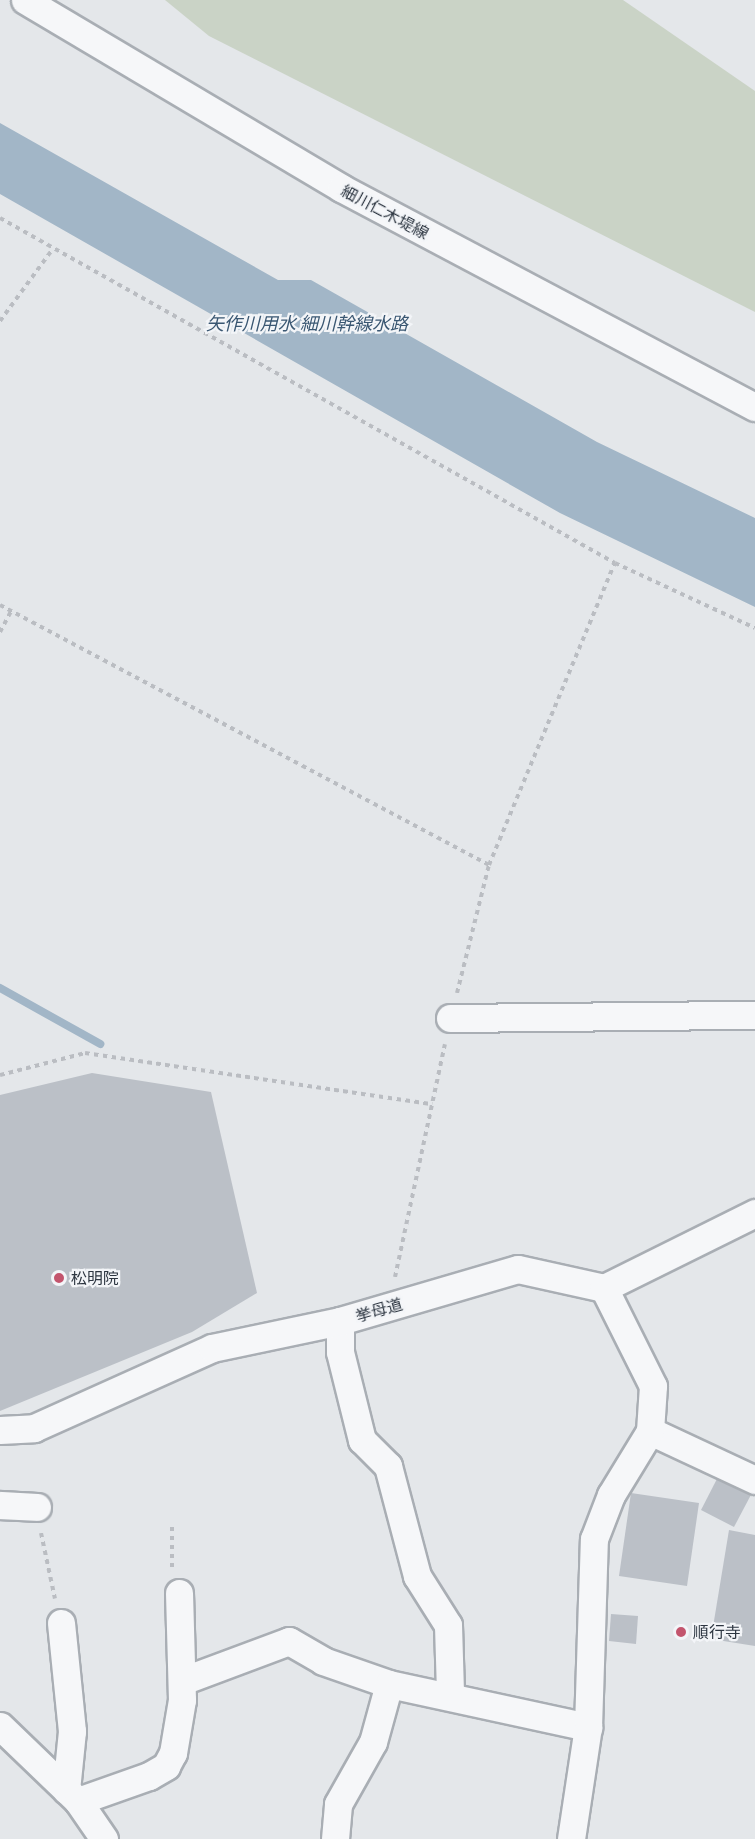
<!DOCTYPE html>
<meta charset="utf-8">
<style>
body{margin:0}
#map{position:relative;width:755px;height:1839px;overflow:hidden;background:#e4e7ea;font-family:"IBM Plex Sans","Noto Sans JP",sans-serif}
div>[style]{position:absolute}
.green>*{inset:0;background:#cad3c6}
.water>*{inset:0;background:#a2b6c7}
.stream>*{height:8px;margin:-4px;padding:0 4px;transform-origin:4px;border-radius:4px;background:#a2b6c7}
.building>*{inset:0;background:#bbc0c7}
.path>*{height:4px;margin-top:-2px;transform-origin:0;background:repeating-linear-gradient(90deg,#babdc2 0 4.5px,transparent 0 9px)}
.roads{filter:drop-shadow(2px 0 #a9aeb4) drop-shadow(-2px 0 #a9aeb4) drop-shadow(0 2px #a9aeb4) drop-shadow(0 -2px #a9aeb4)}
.minor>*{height:27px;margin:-13.5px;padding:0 13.5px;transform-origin:13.5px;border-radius:13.5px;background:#f6f7f9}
.dots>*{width:16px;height:16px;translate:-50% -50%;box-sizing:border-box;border:3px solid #f3f5f8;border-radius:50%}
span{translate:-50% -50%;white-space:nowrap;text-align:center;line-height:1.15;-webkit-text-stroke:4.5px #f3f5f8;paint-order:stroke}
.street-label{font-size:16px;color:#2d3641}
.poi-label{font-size:16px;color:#2d3641}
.left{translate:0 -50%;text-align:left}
.water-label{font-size:18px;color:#3a5772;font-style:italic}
</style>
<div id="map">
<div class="green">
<div style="clip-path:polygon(165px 0,623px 0,755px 91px,755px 312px,209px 36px)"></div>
</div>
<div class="water">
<div style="clip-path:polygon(0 123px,278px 280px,311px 280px,597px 442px,755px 518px,755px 607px,560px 513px,0 194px)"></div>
</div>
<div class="stream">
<div style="left:0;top:988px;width:115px;rotate:29.2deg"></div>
</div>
<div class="building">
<div style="clip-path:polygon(92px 1073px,211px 1092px,257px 1293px,192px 1332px,0 1411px,0 1095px)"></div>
<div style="clip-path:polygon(720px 1473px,753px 1491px,734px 1527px,701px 1510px)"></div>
<div style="clip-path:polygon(631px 1493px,699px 1503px,687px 1586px,619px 1576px)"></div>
<div style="clip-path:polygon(729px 1530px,755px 1535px,755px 1646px,711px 1639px)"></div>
<div style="clip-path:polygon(611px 1614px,638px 1616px,636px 1644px,609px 1641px)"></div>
</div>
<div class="path">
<div style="left:0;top:218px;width:705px;rotate:29.29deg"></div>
<div style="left:615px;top:563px;width:154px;rotate:24.9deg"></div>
<div style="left:0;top:321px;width:88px;rotate:-53.8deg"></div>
<div style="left:0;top:605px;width:554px;rotate:28deg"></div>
<div style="left:0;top:632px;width:24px;rotate:-62deg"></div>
<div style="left:457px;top:993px;width:132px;rotate:-76deg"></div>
<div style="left:489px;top:865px;width:327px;rotate:-67.4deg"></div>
<div style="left:0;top:1075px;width:88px;rotate:-14.5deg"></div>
<div style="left:85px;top:1053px;width:351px;rotate:8.4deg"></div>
<div style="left:395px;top:1277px;width:238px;rotate:-77.9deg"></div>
<div style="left:172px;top:1527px;width:40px;rotate:90deg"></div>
<div style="left:41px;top:1533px;width:67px;rotate:78deg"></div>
</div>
<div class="roads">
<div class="minor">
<div style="left:25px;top:0;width:368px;rotate:30.7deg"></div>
<div style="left:341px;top:188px;width:468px;rotate:27.9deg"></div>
<div style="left:450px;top:1018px;width:305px;rotate:-0.6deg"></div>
<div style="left:340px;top:1321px;width:31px;rotate:90deg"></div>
<div style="left:340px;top:1352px;width:91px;rotate:76deg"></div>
<div style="left:362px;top:1440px;width:37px;rotate:45deg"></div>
<div style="left:388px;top:1466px;width:114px;rotate:75.2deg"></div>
<div style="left:417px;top:1576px;width:58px;rotate:57.7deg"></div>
<div style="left:448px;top:1625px;width:69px;rotate:88.3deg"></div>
<div style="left:0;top:1430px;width:34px;rotate:-3deg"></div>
<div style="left:34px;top:1428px;width:195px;rotate:-24.2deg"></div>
<div style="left:212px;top:1348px;width:131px;rotate:-11.9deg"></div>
<div style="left:340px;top:1321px;width:185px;rotate:-16.3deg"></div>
<div style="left:518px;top:1269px;width:88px;rotate:12.5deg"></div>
<div style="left:604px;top:1288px;width:169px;rotate:-26.4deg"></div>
<div style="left:650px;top:1431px;width:116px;rotate:25deg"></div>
<div style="left:0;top:1505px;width:37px;rotate:3deg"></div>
<div style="left:61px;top:1623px;width:109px;rotate:84.2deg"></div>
<div style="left:72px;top:1731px;width:59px;rotate:95.8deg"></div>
<div style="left:182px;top:1681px;width:114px;rotate:-20.5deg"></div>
<div style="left:289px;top:1641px;width:39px;rotate:30deg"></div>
<div style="left:323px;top:1661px;width:70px;rotate:19.2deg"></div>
<div style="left:389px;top:1684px;width:204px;rotate:12.2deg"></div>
<div style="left:0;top:1726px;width:108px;rotate:43.9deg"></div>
<div style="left:78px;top:1801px;width:46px;rotate:55.6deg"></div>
<div style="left:78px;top:1801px;width:75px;rotate:-19.4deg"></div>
<div style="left:149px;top:1776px;width:20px;rotate:-30deg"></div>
<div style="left:166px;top:1766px;width:15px;rotate:-62deg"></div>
<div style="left:173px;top:1753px;width:54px;rotate:-80.4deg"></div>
<div style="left:182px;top:1700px;width:107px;rotate:-91.6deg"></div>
<div style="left:335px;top:1839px;width:35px;rotate:-85deg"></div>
<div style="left:338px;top:1804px;width:71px;rotate:-60.6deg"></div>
<div style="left:373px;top:1742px;width:60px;rotate:-74.6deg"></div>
<div style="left:571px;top:1839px;width:113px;rotate:-81.4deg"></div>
<div style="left:588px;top:1727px;width:188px;rotate:-88.2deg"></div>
<div style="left:594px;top:1539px;width:47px;rotate:-68.9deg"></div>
<div style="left:611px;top:1495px;width:75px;rotate:-58.6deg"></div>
<div style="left:650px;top:1431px;width:45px;rotate:-86.2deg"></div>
<div style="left:653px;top:1386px;width:110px;rotate:-116.6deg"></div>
</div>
</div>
<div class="dots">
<div style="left:59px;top:1278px;background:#c3556d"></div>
<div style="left:681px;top:1632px;background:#c3556d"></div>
</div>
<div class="street-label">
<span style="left:385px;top:212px;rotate:28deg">細川仁木堤線</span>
<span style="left:379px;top:1310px;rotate:-16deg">挙母道</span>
</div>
<div class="poi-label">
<span class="left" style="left:71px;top:1278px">松明院</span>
<span class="left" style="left:693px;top:1632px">順行寺</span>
</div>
<div class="water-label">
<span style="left:307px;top:324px">矢作川用水 細川幹線水路</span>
</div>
</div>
